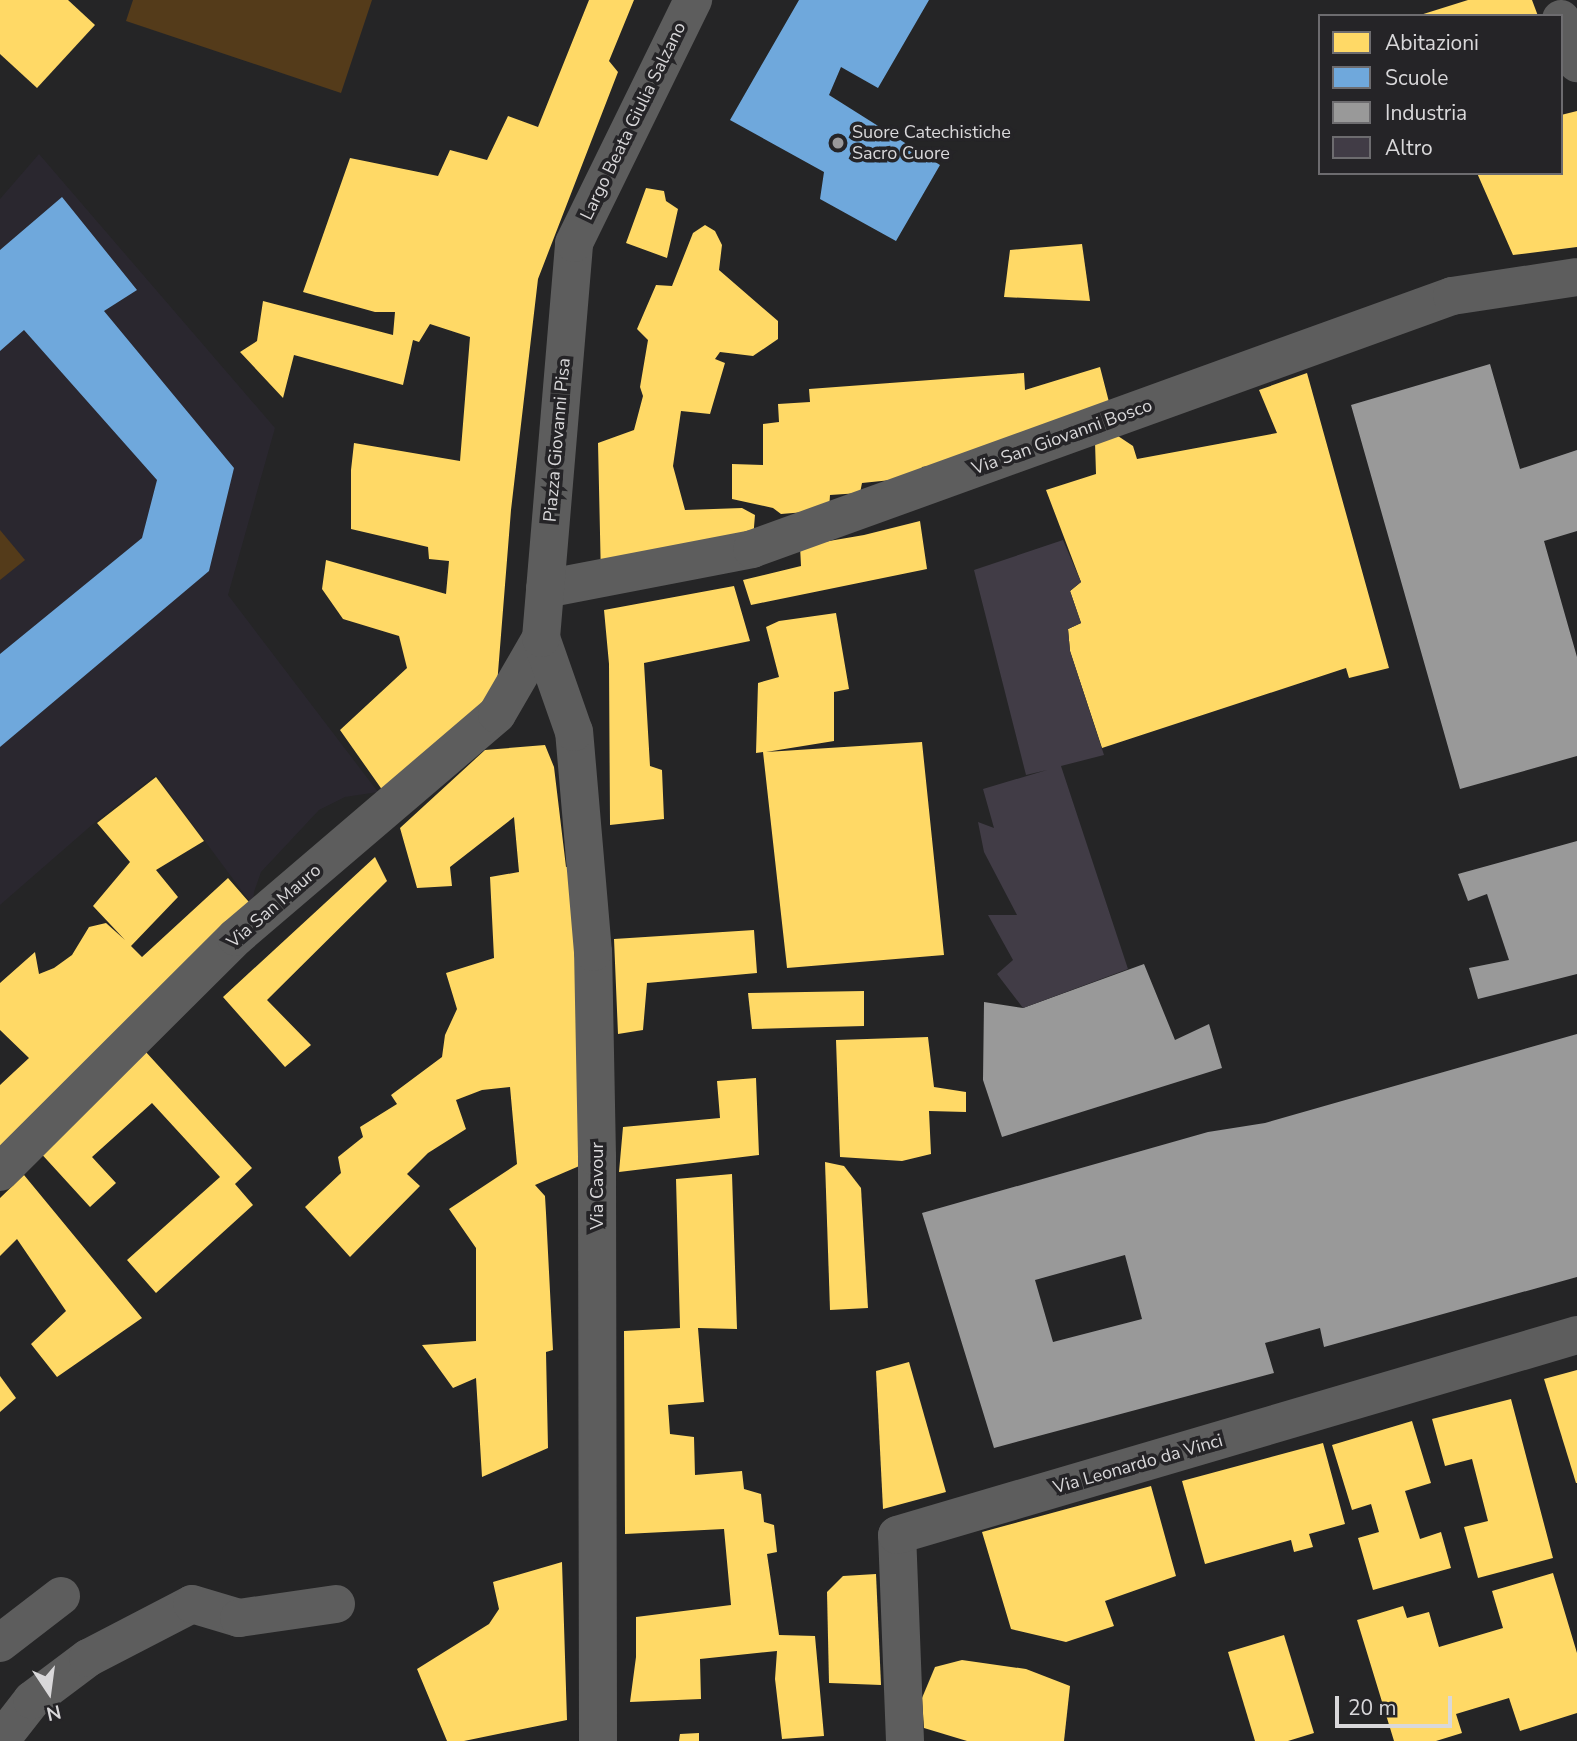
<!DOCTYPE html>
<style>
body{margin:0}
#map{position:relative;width:1577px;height:1741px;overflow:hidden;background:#252526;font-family:"Nunito Sans",sans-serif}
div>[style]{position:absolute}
.built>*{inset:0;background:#2a272f}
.green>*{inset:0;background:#543b1a}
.homes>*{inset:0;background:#ffd966}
.schools>*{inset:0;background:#6fa8dc}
.industry>*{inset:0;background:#999}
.building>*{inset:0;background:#413c46}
.street>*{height:38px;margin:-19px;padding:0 19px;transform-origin:19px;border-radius:19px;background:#5d5d5d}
.dots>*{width:19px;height:19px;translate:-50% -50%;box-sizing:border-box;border:4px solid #252427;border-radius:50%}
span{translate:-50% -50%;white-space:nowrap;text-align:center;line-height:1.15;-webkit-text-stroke:7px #252427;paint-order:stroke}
.street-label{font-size:18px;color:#d9d8da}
.poi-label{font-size:18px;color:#d9d8da}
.left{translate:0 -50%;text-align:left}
.legend{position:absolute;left:1318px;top:14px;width:245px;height:161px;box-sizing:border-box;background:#252427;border:2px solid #6d6c6f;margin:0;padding:9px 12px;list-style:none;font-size:21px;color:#d9d8da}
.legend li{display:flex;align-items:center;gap:14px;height:35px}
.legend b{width:35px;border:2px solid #6d6c6f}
.north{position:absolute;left:14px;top:1657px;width:70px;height:70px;-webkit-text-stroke:5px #252427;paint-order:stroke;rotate:167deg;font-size:19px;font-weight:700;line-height:28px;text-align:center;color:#d9d8da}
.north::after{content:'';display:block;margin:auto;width:24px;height:32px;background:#d9d8da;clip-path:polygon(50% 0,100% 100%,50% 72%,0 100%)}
.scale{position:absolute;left:1335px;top:1696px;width:117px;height:32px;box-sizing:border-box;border:4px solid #d9d8da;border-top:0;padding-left:9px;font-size:21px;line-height:24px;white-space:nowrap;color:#d9d8da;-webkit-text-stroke:5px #252427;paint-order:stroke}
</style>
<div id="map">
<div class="built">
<div style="clip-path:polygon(39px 154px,275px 428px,228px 595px,378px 792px,345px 797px,319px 810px,261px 872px,254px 892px,253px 906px,156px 775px,93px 824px,0 905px,0 199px)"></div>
</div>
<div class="green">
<div style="clip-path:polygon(133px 0,372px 0,341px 93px,126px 21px)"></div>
<div style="clip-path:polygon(0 530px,25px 560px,0 580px)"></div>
</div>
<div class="homes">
<div style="clip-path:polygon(0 0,68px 0,95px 25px,37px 88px,0 54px)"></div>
<div style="clip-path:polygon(589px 0,634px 0,609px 61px,618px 72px,538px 279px,511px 510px,497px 685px,492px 703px,383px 791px,340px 730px,407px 668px,399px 636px,343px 619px,322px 589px,326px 560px,446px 594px,449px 561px,429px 559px,428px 547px,351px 529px,351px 470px,354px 443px,460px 461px,470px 337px,430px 324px,419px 342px,413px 340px,403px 385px,294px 355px,283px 398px,240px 352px,257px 341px,263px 301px,393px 335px,395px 312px,375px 312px,303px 292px,350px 158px,438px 176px,450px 150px,487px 160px,508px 116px,538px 127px)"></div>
<div style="clip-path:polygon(1468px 0,1532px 0,1538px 16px,1417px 16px)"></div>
<div style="clip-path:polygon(1577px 111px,1577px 247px,1513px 255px,1477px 173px,1561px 173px,1561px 115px)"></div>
<div style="clip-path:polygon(646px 188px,664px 191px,666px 201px,678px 209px,667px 258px,626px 243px)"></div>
<div style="clip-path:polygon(705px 225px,715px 231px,722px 245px,719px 270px,778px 321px,778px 339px,753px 356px,720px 352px,715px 359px,725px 363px,710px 414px,681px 411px,673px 466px,685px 510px,742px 508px,755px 515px,753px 539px,601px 578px,598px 443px,634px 430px,643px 396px,640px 387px,648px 340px,637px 329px,656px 285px,672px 286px,693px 233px)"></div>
<div style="clip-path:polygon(1082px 244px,1090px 301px,1004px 297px,1010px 250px)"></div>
<div style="clip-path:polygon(1100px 367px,1109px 402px,979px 458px,922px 467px,920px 477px,862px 483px,860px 493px,830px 495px,829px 510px,781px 514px,773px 508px,732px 499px,732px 464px,763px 465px,763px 424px,779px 422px,778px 404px,810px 402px,809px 389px,1024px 373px,1025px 390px)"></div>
<div style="clip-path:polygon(1307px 373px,1389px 668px,1349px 678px,1346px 668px,1102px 748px,1070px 651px,1068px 629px,1081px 623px,1070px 591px,1081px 582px,1046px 490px,1096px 474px,1095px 442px,1115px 434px,1133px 446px,1137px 459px,1277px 433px,1259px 390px)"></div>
<div style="clip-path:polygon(920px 521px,927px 569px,751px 605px,743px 580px,801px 566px,800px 546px,864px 535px)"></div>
<div style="clip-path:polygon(734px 586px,750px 641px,644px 663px,650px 766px,662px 770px,664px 819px,610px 825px,609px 664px,604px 610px)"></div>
<div style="clip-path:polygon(836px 613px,849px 689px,834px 692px,834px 741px,766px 752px,922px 742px,944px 955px,787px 968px,763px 752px,756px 753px,758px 683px,779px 677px,766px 627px,779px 621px)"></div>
<div style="clip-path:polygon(545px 745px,554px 767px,566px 867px,576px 866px,584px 1164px,535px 1185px,545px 1196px,546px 1213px,553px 1350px,546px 1352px,548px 1448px,482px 1477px,476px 1378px,453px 1388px,422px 1345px,476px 1341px,476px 1248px,449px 1209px,517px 1164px,510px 1087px,482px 1090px,456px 1100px,466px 1129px,428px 1153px,407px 1174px,420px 1186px,350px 1257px,305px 1207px,341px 1173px,338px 1157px,363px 1137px,360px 1127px,397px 1104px,391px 1095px,442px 1057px,445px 1035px,457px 1009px,446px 973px,494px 958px,490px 877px,519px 872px,514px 817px,450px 867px,452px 886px,417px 888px,400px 828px,485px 750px)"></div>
<div style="clip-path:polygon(156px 777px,204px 841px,156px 870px,178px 897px,131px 946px,142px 957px,228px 878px,255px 909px,0 1148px,0 1085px,29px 1058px,0 1030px,0 983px,35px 952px,39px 974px,54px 968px,72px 955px,89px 927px,106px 923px,125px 940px,93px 906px,130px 862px,97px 823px)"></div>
<div style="clip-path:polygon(375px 857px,387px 881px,267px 1000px,311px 1045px,285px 1067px,223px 997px)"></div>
<div style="clip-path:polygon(754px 930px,757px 973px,647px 983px,643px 1030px,618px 1034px,614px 939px)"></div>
<div style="clip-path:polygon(864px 991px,864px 1026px,752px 1029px,748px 993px)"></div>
<div style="clip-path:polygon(928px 1037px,934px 1087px,966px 1092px,966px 1112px,929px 1111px,931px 1154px,902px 1161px,840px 1157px,836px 1040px)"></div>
<div style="clip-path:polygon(145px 1051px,252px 1168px,235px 1184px,253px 1205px,156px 1293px,127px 1260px,220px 1177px,152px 1103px,92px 1157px,116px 1183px,90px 1207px,37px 1149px)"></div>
<div style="clip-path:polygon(756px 1078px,759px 1155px,619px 1172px,623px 1127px,720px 1118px,717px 1081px)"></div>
<div style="clip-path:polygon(825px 1162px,844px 1166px,861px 1188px,868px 1308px,830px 1310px)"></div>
<div style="clip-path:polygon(732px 1174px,737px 1329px,698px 1328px,704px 1402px,668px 1405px,670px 1434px,694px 1437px,695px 1475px,742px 1471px,744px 1489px,761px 1494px,764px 1522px,774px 1525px,777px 1552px,767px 1554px,779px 1635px,815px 1636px,824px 1736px,782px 1739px,775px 1679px,777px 1651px,700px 1659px,701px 1699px,630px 1702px,636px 1657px,636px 1617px,731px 1605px,724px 1529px,625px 1534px,624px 1331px,680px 1328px,676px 1179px)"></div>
<div style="clip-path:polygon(24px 1175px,142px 1318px,57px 1377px,31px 1344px,66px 1311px,17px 1239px,0 1256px,0 1198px)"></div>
<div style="clip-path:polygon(909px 1362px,946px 1492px,883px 1509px,876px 1371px)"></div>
<div style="clip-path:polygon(1577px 1370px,1577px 1483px,1576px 1483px,1544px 1379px)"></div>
<div style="clip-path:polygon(0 1376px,16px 1398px,0 1412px)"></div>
<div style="clip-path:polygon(1511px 1399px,1553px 1558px,1478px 1578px,1464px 1527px,1488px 1521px,1472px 1459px,1445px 1466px,1432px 1419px)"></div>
<div style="clip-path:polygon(1412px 1421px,1431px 1483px,1405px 1491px,1420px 1539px,1441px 1532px,1451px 1568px,1373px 1590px,1358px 1538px,1379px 1532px,1371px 1504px,1352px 1510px,1332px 1445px)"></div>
<div style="clip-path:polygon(1323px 1443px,1345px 1524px,1309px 1534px,1313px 1547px,1294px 1552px,1291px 1540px,1205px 1564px,1182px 1481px)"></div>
<div style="clip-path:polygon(1151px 1486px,1176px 1576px,1105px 1601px,1114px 1626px,1066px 1642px,1011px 1629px,982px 1532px)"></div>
<div style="clip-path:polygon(562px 1562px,567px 1720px,464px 1741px,447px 1741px,417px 1669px,489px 1624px,499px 1609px,493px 1582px)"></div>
<div style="clip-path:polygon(1553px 1573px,1577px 1653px,1577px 1713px,1520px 1731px,1509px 1698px,1456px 1714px,1462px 1733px,1436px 1741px,1394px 1741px,1357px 1620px,1403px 1606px,1407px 1618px,1429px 1612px,1439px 1647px,1503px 1628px,1492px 1591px)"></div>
<div style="clip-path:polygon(876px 1574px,881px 1685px,829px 1683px,827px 1592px,843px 1576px)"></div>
<div style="clip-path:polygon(1284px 1635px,1314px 1733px,1288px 1741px,1255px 1741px,1228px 1652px)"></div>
<div style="clip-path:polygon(962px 1660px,1026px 1669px,1070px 1686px,1064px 1741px,967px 1741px,924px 1728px,922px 1698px,935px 1667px)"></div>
<div style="clip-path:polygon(699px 1733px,699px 1741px,679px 1741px,680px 1734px)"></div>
</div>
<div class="schools">
<div style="clip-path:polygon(799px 0,929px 0,878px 88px,841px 67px,829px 95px,940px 165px,896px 241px,820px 199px,824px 172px,730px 120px)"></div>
<div style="clip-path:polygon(62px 197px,137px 290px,104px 311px,234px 468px,209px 571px,0 747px,0 654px,142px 538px,157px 480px,24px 330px,0 351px,0 250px)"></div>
</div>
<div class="industry">
<div style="clip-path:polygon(1490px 364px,1520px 469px,1577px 450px,1577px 531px,1544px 541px,1577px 657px,1577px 756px,1460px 789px,1351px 405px)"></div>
<div style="clip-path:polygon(1577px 841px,1577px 974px,1478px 999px,1469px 968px,1509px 960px,1487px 894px,1468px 901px,1458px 874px)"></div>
<div style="clip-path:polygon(1144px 964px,1175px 1040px,1209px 1024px,1222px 1068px,1002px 1137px,983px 1080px,984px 1002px,1023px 1008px)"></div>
<div style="clip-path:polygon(evenodd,1577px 1034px,1577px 1277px,1324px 1347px,1320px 1328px,1265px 1343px,1274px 1373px,994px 1448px,922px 1213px,1208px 1132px,1265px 1123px,1577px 1034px,1125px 1255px,1142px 1319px,1053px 1342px,1035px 1280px,1125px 1255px)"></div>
</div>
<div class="building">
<div style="clip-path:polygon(1063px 540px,1081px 582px,1070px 591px,1081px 623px,1068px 629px,1070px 651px,1104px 755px,1061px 766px,1128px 969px,1023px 1008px,997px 974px,1013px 960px,988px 915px,1017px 915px,984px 852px,978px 822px,994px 828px,983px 789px,1047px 770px,1026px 775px,974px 570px)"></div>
</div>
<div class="street">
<div style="left:1561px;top:19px;width:47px;rotate:70deg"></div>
<div style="left:545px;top:589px;width:211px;rotate:-10.9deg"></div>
<div style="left:752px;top:549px;width:744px;rotate:-19.87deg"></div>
<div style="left:1452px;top:296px;width:126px;rotate:-8.6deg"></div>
<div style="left:0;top:1172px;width:333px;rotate:-44.9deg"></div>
<div style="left:236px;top:937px;width:343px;rotate:-40.5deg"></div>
<div style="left:497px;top:714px;width:88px;rotate:-59.9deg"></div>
<div style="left:0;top:1643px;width:77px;rotate:-37.6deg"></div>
<div style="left:0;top:1741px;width:52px;rotate:-52deg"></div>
<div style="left:32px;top:1700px;width:70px;rotate:-36.9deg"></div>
<div style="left:88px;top:1658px;width:117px;rotate:-27.4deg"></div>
<div style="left:192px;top:1604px;width:49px;rotate:16.6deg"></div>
<div style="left:239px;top:1618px;width:98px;rotate:-8.2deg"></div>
<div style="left:598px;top:1741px;width:584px;rotate:-90.1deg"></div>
<div style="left:597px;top:1157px;width:205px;rotate:-91.1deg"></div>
<div style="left:593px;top:952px;width:221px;rotate:-94.9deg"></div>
<div style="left:574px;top:732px;width:100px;rotate:-109.3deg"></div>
<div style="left:541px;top:638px;width:396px;rotate:-85.2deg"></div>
<div style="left:574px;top:243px;width:271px;rotate:-63.9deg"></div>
<div style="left:905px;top:1741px;width:206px;rotate:-92.2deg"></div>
<div style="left:897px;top:1535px;width:709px;rotate:-16.39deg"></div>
</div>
<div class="dots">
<div style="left:838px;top:143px;background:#9a999b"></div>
</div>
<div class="street-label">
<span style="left:633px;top:121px;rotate:-64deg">Largo Beata Giulia Salzano</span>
<span style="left:1062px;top:437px;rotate:-20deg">Via San Giovanni Bosco</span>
<span style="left:557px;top:440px;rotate:-85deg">Piazza Giovanni Pisa</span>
<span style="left:274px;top:906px;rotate:-41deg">Via San Mauro</span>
<span style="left:597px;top:1186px;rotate:-90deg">Via Cavour</span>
<span style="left:1138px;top:1464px;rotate:-16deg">Via Leonardo da Vinci</span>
</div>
<div class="poi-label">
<span class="left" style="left:852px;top:143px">Suore Catechistiche<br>Sacro Cuore</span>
</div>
<ul class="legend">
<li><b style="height:19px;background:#ffd966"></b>Abitazioni</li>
<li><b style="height:19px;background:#6fa8dc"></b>Scuole</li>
<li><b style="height:19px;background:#999"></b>Industria</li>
<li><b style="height:19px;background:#413c46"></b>Altro</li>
</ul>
<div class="north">N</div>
<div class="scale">20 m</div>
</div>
